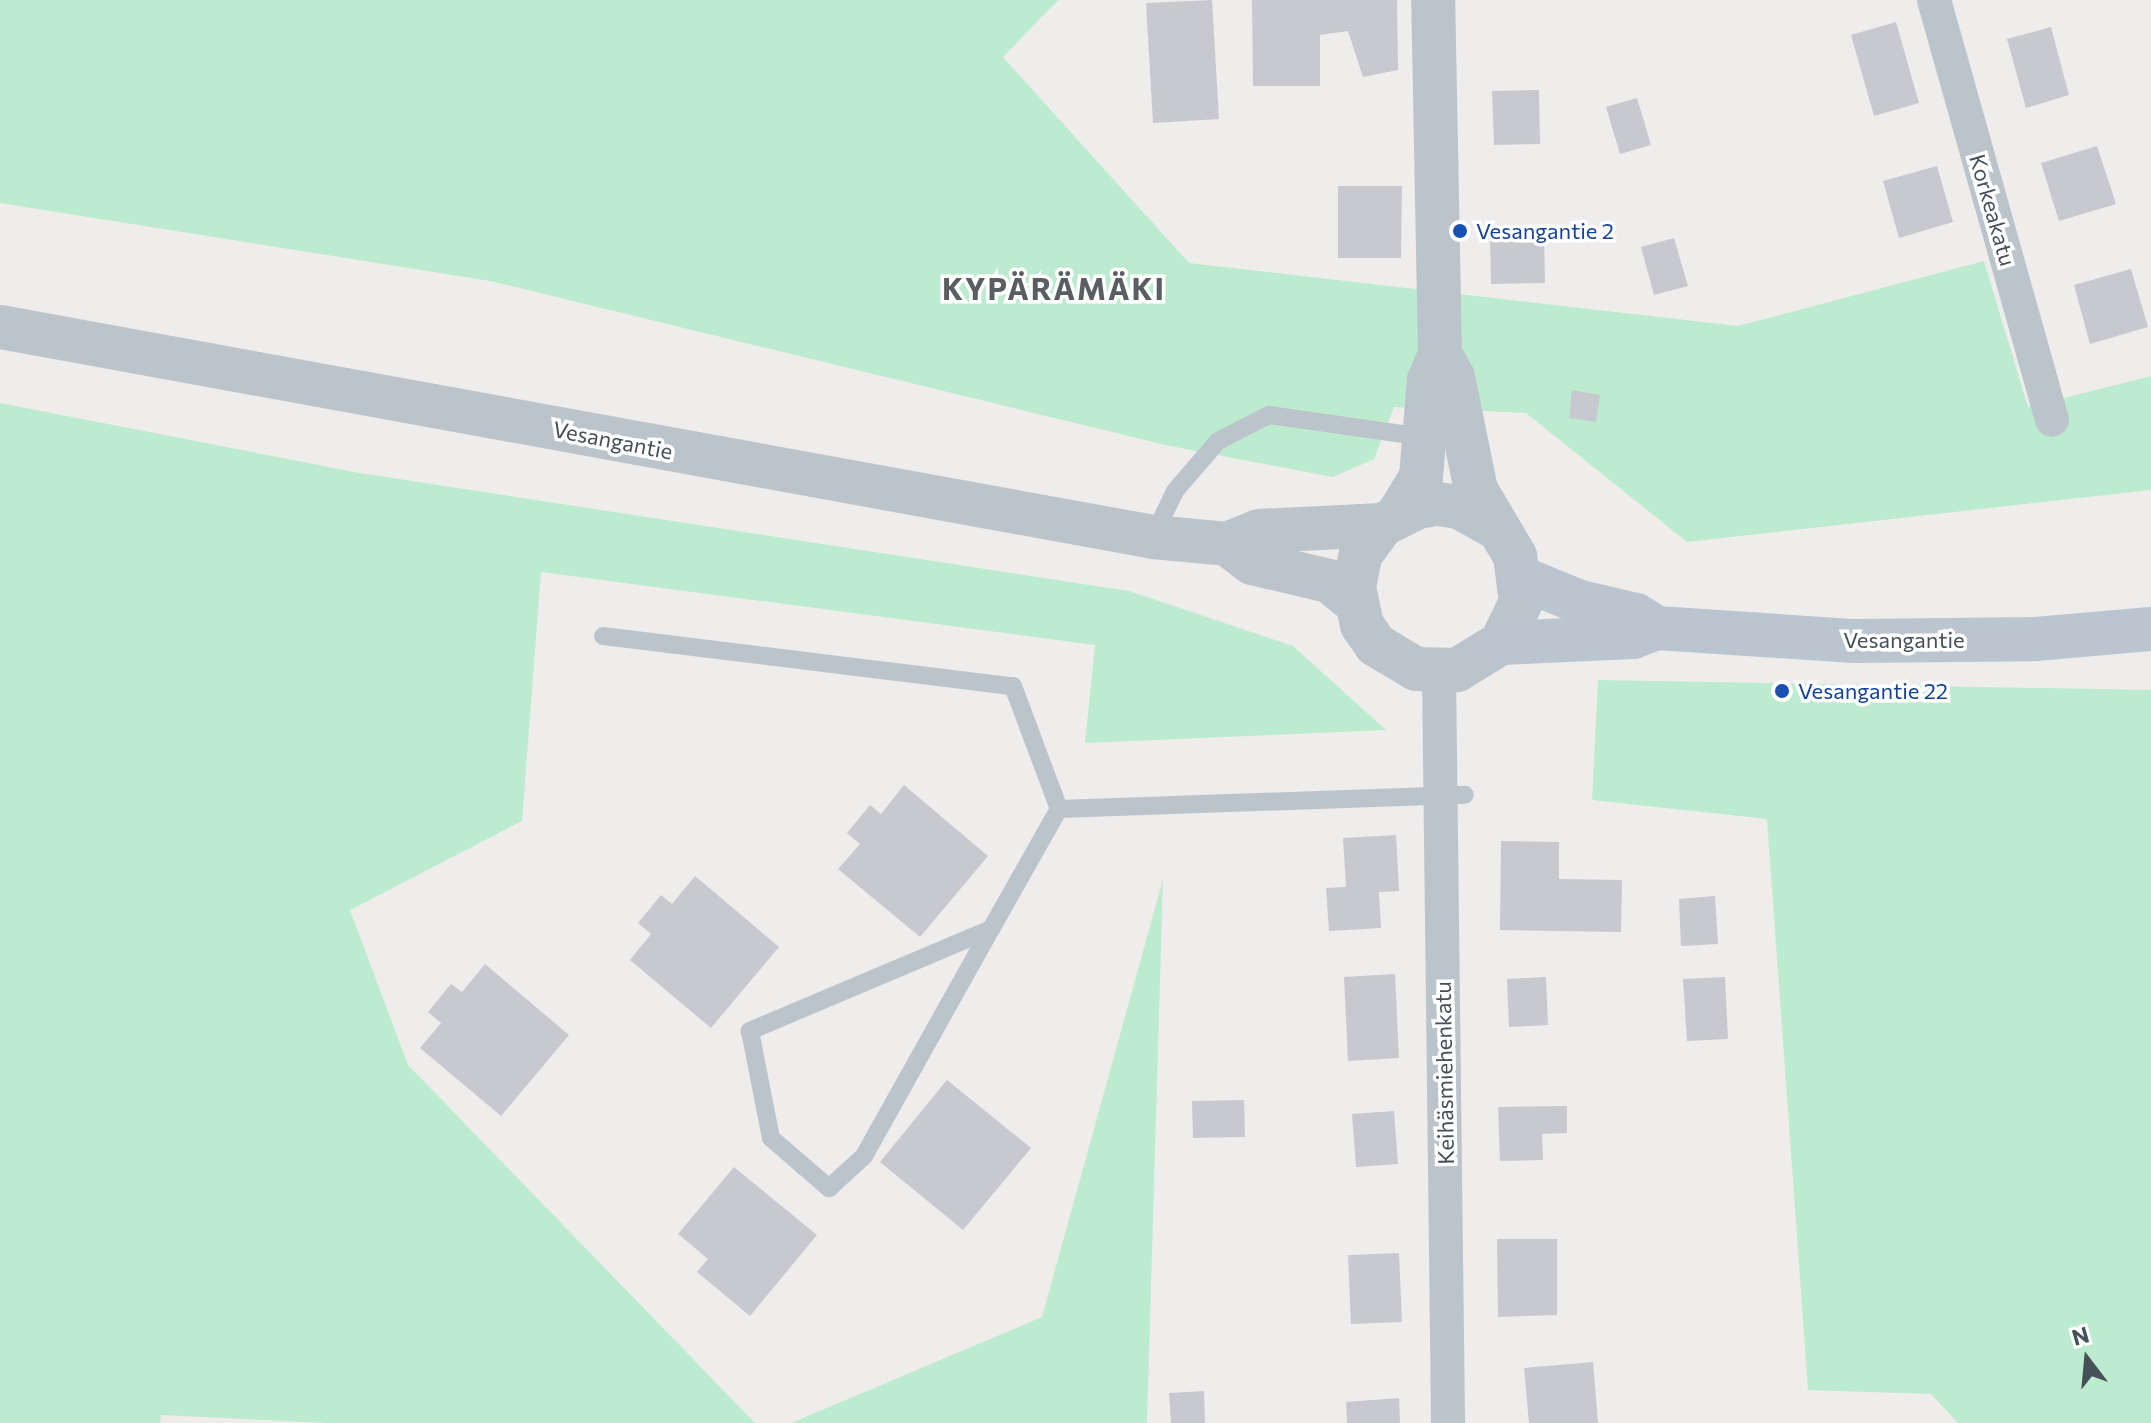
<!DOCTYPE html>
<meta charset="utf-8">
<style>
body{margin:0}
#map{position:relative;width:2151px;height:1423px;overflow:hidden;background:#efecec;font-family:Commissioner,sans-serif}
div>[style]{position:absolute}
.green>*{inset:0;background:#bdebcf}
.building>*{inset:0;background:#c7c9cf}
.service>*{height:18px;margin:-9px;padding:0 9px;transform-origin:9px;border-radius:9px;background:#bcc4cb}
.minor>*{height:34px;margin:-17px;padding:0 17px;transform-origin:17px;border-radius:17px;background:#bcc4cb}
.tertiary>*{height:44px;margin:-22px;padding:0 22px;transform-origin:22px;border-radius:22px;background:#bcc4cb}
.secondary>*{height:44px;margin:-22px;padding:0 22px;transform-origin:22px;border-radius:22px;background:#bbc5d0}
.dots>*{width:22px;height:22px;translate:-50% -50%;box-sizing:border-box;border:4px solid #fff;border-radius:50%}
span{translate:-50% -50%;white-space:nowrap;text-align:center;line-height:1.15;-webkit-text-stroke:7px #fff;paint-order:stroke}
.street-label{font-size:22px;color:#465058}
.transit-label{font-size:22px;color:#164399}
.left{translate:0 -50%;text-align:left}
.district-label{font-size:30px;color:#5a5d61;font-weight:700;letter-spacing:2px}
.north{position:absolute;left:2047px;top:1319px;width:80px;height:80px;-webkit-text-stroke:6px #fff;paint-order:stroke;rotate:344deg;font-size:22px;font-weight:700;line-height:32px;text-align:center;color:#465058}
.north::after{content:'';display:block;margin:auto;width:28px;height:36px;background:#465058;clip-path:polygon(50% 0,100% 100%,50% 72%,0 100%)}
</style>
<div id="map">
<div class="green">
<div style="clip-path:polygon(0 0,1058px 0,1003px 57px,1189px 263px,1738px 326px,1984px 261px,2028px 407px,2151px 376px,2151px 490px,1687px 542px,1526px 413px,1394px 407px,1374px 459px,1333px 477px,1170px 446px,490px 281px,0 203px)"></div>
<div style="clip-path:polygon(0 403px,360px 473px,1129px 591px,1293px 646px,1386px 730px,1085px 743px,1095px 645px,541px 572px,522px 821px,350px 910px,408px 1065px,755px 1423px,327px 1423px,161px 1415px,160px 1423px,0 1423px)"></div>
<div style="clip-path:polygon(1598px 680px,2151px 690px,2151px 1423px,1958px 1423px,1931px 1394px,1808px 1390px,1767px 819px,1592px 800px)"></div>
<div style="clip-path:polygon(1163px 879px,1147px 1423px,791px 1423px,1042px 1317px)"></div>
</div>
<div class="building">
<div style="clip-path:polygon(1212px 0,1219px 119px,1153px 123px,1146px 3px)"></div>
<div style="clip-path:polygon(1252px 0,1397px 0,1398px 70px,1363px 77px,1348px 31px,1320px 35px,1320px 86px,1253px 86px)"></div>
<div style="clip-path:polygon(1896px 22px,1919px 103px,1874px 116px,1851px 35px)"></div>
<div style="clip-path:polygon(2051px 27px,2069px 95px,2026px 108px,2007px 39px)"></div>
<div style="clip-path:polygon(1539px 90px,1540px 144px,1494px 145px,1492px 91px)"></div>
<div style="clip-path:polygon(1637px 98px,1651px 145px,1620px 154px,1606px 107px)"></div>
<div style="clip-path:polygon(2097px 146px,2116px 204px,2059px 221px,2041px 163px)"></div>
<div style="clip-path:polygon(1937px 166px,1953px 222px,1899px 238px,1883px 181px)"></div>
<div style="clip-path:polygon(1338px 186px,1402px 186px,1401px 258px,1338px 258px)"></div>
<div style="clip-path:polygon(1544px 231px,1545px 283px,1491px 284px,1490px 232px)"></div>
<div style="clip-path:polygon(1674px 238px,1688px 286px,1654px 295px,1641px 247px)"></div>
<div style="clip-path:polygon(2131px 269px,2148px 327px,2090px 344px,2074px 285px)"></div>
<div style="clip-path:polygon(1572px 390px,1600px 395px,1596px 422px,1569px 418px)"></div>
<div style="clip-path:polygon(904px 785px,988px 856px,920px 937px,838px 869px,860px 844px,847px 833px,870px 805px,881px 814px)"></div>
<div style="clip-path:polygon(1396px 835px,1399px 891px,1379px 892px,1381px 928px,1329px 931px,1326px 888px,1346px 887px,1343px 838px)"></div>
<div style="clip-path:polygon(1501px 841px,1559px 842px,1559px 879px,1622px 880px,1621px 932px,1500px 930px)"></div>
<div style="clip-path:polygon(695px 876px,779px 947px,711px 1028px,630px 960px,651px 934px,638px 923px,661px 895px,672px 904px)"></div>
<div style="clip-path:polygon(1715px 896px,1718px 944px,1681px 946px,1679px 899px)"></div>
<div style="clip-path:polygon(485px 964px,569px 1035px,501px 1116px,420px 1048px,441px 1023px,428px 1012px,451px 984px,462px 992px)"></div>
<div style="clip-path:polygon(1395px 974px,1399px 1058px,1348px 1061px,1344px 977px)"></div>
<div style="clip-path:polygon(1546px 977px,1548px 1025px,1509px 1027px,1507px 979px)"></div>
<div style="clip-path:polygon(1725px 977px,1728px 1039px,1687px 1041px,1683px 979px)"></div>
<div style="clip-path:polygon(947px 1080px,1031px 1148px,963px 1230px,880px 1162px)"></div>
<div style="clip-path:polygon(1244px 1100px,1245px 1137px,1193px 1138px,1192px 1101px)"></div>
<div style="clip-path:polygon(1567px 1106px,1567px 1133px,1542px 1134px,1543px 1160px,1500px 1161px,1498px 1107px)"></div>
<div style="clip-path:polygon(1394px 1111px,1398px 1164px,1356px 1167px,1352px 1114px)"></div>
<div style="clip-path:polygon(734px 1167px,817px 1235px,750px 1316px,697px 1272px,708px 1259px,678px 1234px)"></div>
<div style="clip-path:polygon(1497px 1239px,1557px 1239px,1557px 1315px,1498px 1317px)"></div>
<div style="clip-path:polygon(1399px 1253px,1402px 1322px,1351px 1324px,1348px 1255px)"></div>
<div style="clip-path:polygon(1593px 1362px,1598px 1423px,1529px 1423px,1524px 1368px)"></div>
<div style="clip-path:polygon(1204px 1391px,1205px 1423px,1171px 1423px,1169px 1393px)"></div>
<div style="clip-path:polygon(1399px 1398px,1400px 1423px,1347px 1423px,1346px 1402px)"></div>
</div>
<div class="service">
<div style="left:1153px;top:537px;width:51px;rotate:-64.4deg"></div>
<div style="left:1175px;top:491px;width:66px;rotate:-49.3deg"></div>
<div style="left:1218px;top:441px;width:57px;rotate:-27deg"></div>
<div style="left:1269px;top:415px;width:157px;rotate:8.1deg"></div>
<div style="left:603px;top:636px;width:413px;rotate:7deg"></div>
<div style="left:1013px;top:686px;width:131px;rotate:69.5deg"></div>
<div style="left:991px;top:929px;width:262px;rotate:157.1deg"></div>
<div style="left:750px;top:1031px;width:109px;rotate:78.9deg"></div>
<div style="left:771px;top:1138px;width:77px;rotate:40.8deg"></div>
<div style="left:829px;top:1188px;width:47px;rotate:-42.4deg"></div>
<div style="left:864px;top:1156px;width:260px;rotate:-60.8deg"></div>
<div style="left:991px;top:929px;width:138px;rotate:-60.5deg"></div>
<div style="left:1059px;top:809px;width:406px;rotate:-2deg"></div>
</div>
<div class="minor">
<div style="left:1934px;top:0;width:436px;rotate:74.3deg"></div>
<div style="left:1439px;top:672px;width:751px;rotate:89.31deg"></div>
</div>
<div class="tertiary">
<div style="left:0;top:327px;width:1172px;rotate:10.32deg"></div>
<div style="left:1153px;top:537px;width:74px;rotate:5.4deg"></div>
<div style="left:1227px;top:544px;width:35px;rotate:-22deg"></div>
<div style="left:1259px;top:531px;width:123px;rotate:-2.8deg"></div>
<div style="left:1440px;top:354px;width:26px;rotate:61deg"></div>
<div style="left:1453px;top:377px;width:115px;rotate:78.5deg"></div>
<div style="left:1476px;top:490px;width:77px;rotate:59.4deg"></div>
<div style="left:1515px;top:556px;width:46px;rotate:82.6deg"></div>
<div style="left:1521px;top:602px;width:46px;rotate:116deg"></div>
<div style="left:1501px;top:643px;width:52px;rotate:148.5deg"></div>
<div style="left:1457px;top:670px;width:41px;rotate:-178.6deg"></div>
<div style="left:1416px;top:669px;width:47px;rotate:-149deg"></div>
<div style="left:1376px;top:645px;width:24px;rotate:-125deg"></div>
<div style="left:1362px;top:625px;width:40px;rotate:-102deg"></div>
<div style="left:1354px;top:586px;width:33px;rotate:-78deg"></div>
<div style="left:1361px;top:554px;width:36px;rotate:-54deg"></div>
<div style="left:1382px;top:525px;width:40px;rotate:-26.6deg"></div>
<div style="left:1418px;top:507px;width:20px;rotate:-9deg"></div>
<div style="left:1438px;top:504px;width:21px;rotate:8deg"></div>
<div style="left:1459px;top:507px;width:41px;rotate:29.1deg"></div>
<div style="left:1398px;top:515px;width:44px;rotate:-58.8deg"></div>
<div style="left:1421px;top:477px;width:97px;rotate:-85.3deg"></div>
<div style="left:1429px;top:380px;width:28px;rotate:-67deg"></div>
<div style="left:1440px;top:354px;width:354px;rotate:-91.1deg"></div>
<div style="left:1227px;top:544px;width:31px;rotate:37deg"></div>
<div style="left:1252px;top:563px;width:79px;rotate:13.2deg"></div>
<div style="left:1329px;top:581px;width:33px;rotate:39deg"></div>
</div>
<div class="secondary">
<div style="left:1521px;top:578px;width:64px;rotate:22.1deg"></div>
<div style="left:1580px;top:602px;width:57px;rotate:13.1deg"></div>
<div style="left:1636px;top:615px;width:25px;rotate:32deg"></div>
<div style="left:1501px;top:643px;width:132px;rotate:-2.6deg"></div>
<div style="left:1633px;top:637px;width:26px;rotate:-21deg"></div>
<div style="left:1657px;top:628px;width:198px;rotate:3.8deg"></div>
<div style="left:1855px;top:641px;width:181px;rotate:-0.6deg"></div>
<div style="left:2036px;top:639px;width:115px;rotate:-5deg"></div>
</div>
<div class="dots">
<div style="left:1460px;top:231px;background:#1a4fb4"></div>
<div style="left:1782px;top:691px;background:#1a4fb4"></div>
</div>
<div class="street-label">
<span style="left:1993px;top:210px;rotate:74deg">Korkeakatu</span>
<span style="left:613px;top:440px;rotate:11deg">Vesangantie</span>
<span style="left:1904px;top:640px">Vesangantie</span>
<span style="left:1444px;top:1073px;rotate:-91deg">Keihäsmiehenkatu</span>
</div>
<div class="transit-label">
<span class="left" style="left:1476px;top:231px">Vesangantie 2</span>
<span class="left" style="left:1798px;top:691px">Vesangantie 22</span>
</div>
<div class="district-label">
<span style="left:1054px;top:288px">KYPÄRÄMÄKI</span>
</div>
<div class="north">N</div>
</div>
